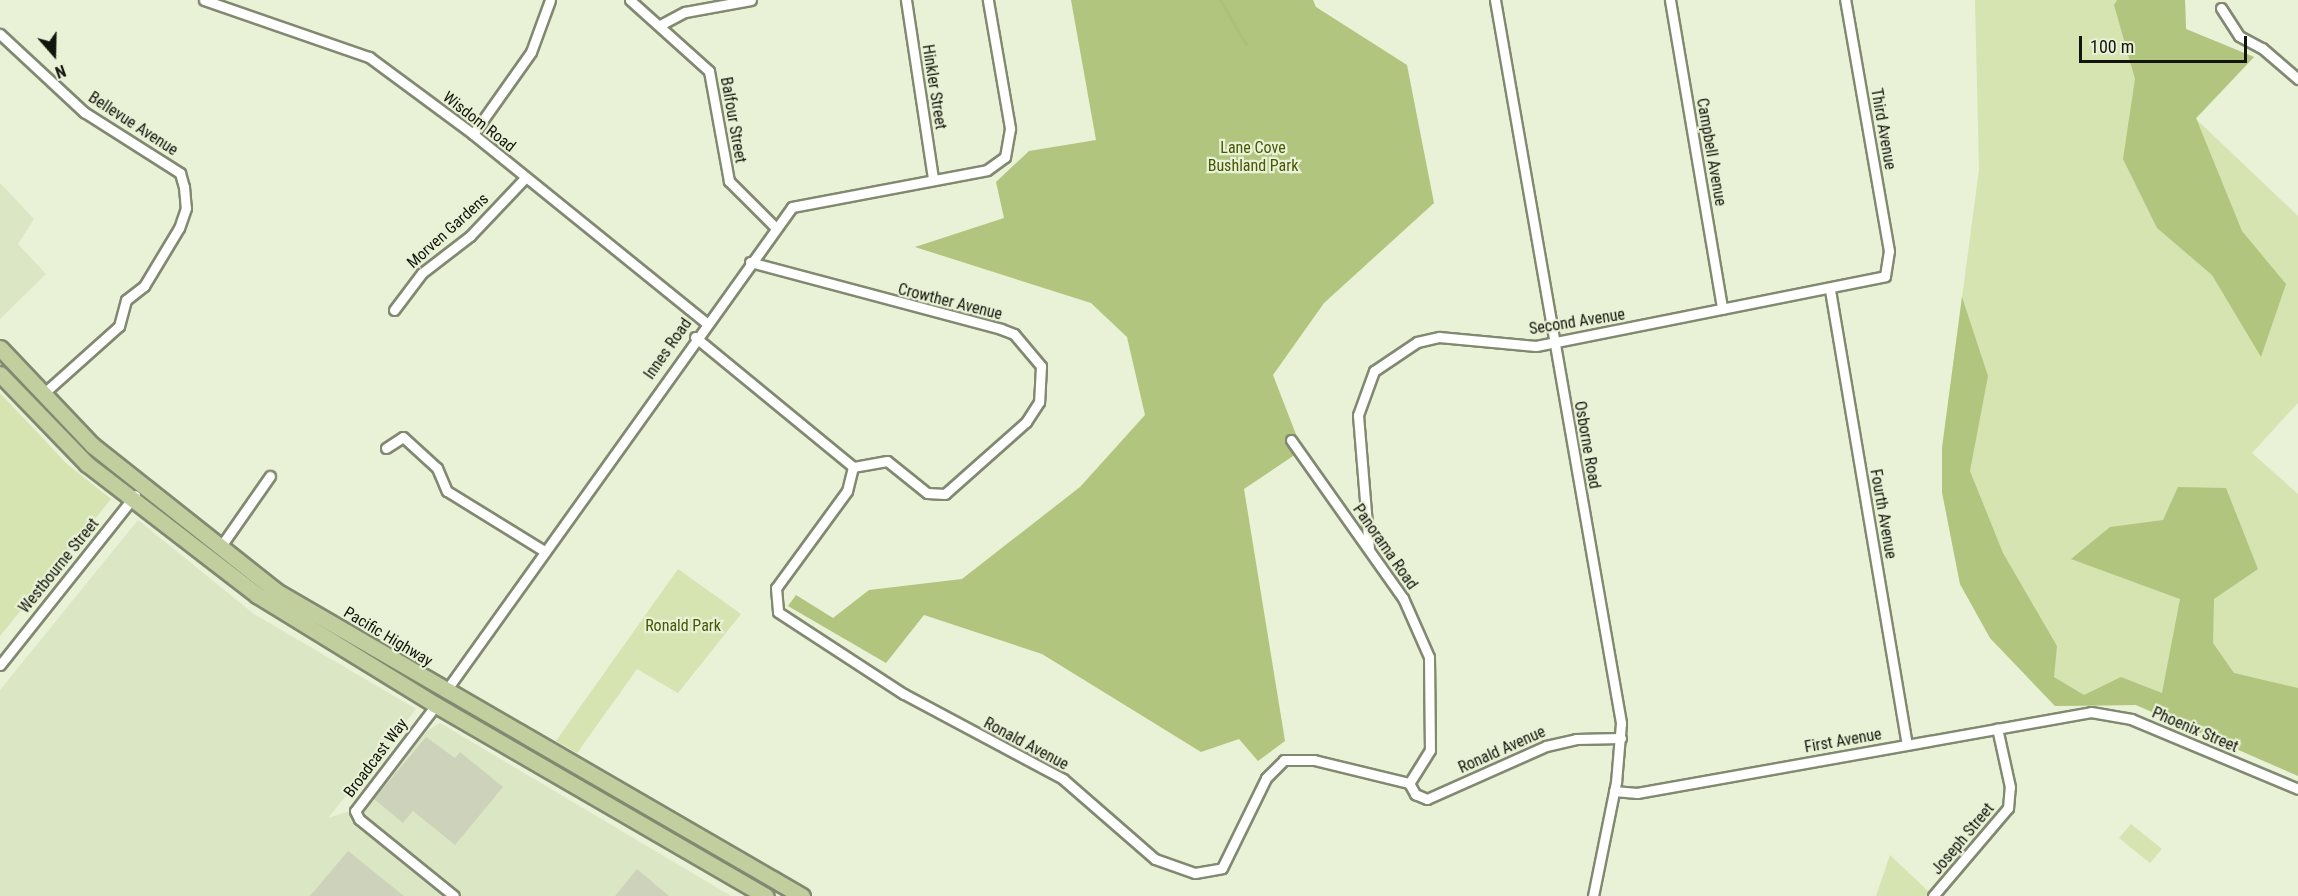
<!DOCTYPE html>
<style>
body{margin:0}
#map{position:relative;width:2298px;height:896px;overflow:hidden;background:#e9f1d6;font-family:"Roboto Condensed",sans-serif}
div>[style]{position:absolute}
.built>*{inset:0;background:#dbe6c4}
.green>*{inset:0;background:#d5e4b0}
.forest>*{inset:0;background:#b1c57e}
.stream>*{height:3px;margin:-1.5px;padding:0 1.5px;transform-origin:1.5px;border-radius:1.5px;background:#adc07a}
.building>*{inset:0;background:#ccd3ba}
.roads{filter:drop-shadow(2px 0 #828971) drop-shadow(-2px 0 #828971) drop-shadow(0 2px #828971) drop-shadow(0 -2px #828971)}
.street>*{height:9px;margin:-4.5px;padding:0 4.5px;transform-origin:4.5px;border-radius:4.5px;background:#fff}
.primary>*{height:15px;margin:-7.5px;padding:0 7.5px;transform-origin:7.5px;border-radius:7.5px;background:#c1ce9d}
span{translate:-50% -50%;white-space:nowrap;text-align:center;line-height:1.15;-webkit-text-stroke:4.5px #e9f1d6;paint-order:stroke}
.street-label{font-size:16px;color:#13160c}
.park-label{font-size:16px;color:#485804}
.north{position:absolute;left:24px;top:24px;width:60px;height:60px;-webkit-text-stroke:4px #e9f1d6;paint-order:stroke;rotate:160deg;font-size:16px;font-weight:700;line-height:24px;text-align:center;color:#13160c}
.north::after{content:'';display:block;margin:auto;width:21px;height:27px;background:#13160c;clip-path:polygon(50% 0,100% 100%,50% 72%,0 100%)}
.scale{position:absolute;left:2079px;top:36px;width:168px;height:27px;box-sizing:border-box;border:3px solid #13160c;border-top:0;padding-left:8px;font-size:18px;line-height:21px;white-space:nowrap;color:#13160c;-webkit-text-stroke:4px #e9f1d6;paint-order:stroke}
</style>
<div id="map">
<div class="built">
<div style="clip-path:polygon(0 183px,34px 219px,18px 244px,46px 274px,0 319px)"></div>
<div style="clip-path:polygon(138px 520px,254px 614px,416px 709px,328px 818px,368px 805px,427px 731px,440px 723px,731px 896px,0 896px,0 690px)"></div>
</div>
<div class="green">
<div style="clip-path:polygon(1975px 0,2185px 0,2186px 29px,2254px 57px,2196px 119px,2298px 216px,2298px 403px,2252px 453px,2298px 494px,2298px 776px,2136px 705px,2055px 706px,1990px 638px,1960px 584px,1942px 492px,1942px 448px,1979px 170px)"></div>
<div style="clip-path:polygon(0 393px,67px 464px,111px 499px,0 636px)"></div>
<div style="clip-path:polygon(678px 569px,741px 614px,678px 693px,637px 669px,577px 753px,556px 741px)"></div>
<div style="clip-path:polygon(2131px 824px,2162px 849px,2150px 863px,2119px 838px)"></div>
<div style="clip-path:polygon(1890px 855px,1930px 893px,1927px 896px,1876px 896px)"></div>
</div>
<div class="forest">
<div style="clip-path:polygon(1071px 0,1313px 0,1316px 7px,1407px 65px,1434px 203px,1324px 303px,1273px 375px,1302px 450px,1244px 489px,1285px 741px,1258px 761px,1239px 739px,1201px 752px,1042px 654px,924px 615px,886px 663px,788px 606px,796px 595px,833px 618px,869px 590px,962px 579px,1080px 487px,1145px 415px,1127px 337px,1091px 303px,915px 247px,1004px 218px,996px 182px,1029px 151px,1096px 140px)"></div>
<div style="clip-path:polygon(2117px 0,2185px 0,2186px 29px,2254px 57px,2196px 118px,2242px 231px,2286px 284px,2261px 357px,2212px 275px,2157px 228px,2123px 159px,2135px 79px,2114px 5px)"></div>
<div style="clip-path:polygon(1962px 297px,1988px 376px,1970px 471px,2003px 553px,2057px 646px,2054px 677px,2084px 695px,2121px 677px,2162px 693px,2180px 599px,2071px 559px,2110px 527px,2163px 520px,2178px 487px,2226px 488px,2258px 569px,2214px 599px,2213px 643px,2234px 673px,2298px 688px,2298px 776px,2136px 705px,2055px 706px,1990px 638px,1960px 584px,1942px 492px,1942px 448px)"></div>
</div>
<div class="stream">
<div style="left:1220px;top:0;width:51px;rotate:59.4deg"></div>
</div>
<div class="building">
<div style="clip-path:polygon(426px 737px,455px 758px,460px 752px,503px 787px,455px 845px,413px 811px,403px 823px,374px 799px)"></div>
<div style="clip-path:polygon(348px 851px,404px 896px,310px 896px)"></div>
<div style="clip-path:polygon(637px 869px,669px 896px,615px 896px)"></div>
</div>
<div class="roads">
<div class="street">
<div style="left:204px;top:0;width:175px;rotate:19.1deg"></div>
<div style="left:369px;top:57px;width:129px;rotate:36.5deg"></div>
<div style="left:473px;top:134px;width:299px;rotate:39deg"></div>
<div style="left:630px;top:0;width:106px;rotate:41.9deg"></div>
<div style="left:709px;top:71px;width:112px;rotate:79.7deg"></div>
<div style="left:729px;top:181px;width:65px;rotate:45deg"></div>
<div style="left:906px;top:0;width:180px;rotate:81.4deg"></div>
<div style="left:1495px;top:0;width:734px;rotate:80.11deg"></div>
<div style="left:1621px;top:723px;width:59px;rotate:94.8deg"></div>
<div style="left:1616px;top:782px;width:116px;rotate:101.4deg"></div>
<div style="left:1670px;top:0;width:313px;rotate:80.4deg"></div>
<div style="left:2221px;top:8px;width:33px;rotate:57deg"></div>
<div style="left:2239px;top:36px;width:26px;rotate:28deg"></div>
<div style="left:2262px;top:48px;width:48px;rotate:40.7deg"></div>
<div style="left:662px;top:24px;width:26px;rotate:-28deg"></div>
<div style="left:685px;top:12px;width:67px;rotate:-10.3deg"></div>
<div style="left:0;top:34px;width:115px;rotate:42.9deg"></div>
<div style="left:84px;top:112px;width:114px;rotate:32.4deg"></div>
<div style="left:180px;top:173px;width:15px;rotate:74deg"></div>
<div style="left:184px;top:187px;width:21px;rotate:85deg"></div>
<div style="left:186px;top:208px;width:21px;rotate:109deg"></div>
<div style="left:179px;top:228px;width:68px;rotate:121.1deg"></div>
<div style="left:144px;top:286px;width:23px;rotate:142deg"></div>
<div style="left:126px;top:300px;width:27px;rotate:105deg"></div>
<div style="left:119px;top:326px;width:102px;rotate:138.2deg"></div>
<div style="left:473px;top:134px;width:100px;rotate:-54.7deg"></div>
<div style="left:531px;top:52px;width:55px;rotate:-69.9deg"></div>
<div style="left:750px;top:262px;width:260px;rotate:14.9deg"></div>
<div style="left:1001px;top:329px;width:14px;rotate:21deg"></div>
<div style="left:1014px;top:334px;width:42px;rotate:49.8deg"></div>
<div style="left:1041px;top:366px;width:36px;rotate:93deg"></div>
<div style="left:1039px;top:402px;width:24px;rotate:123deg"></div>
<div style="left:1026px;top:422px;width:108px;rotate:138.4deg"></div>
<div style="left:945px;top:494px;width:18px;rotate:-177deg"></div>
<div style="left:927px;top:493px;width:51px;rotate:-141.3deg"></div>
<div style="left:887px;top:461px;width:35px;rotate:170deg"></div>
<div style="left:1830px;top:290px;width:460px;rotate:80.4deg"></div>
<div style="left:394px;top:310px;width:46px;rotate:-52.9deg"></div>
<div style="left:422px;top:273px;width:61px;rotate:-37.6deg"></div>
<div style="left:470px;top:236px;width:80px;rotate:-46.5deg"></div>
<div style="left:695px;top:337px;width:205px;rotate:39.4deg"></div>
<div style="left:853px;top:467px;width:25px;rotate:104deg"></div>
<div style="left:847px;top:491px;width:120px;rotate:126.2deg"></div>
<div style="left:776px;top:588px;width:24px;rotate:85deg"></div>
<div style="left:778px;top:612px;width:150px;rotate:33.1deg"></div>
<div style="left:904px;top:694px;width:180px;rotate:28.1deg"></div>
<div style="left:1063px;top:779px;width:122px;rotate:41deg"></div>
<div style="left:1155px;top:859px;width:42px;rotate:19.3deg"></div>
<div style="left:1195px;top:873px;width:27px;rotate:-10deg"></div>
<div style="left:1222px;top:868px;width:100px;rotate:-63.9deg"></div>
<div style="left:1266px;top:778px;width:25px;rotate:-45deg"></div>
<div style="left:1284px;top:760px;width:30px"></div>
<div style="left:1314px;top:760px;width:98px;rotate:13.6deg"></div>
<div style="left:1291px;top:440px;width:194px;rotate:54.7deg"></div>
<div style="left:1403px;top:598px;width:64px;rotate:66.2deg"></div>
<div style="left:1429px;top:657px;width:93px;rotate:89.4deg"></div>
<div style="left:1430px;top:750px;width:39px;rotate:122deg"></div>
<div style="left:386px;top:448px;width:20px;rotate:-33deg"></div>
<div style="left:403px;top:437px;width:46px;rotate:42.4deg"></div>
<div style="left:437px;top:468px;width:25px;rotate:67deg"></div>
<div style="left:447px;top:491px;width:114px;rotate:31.7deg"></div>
<div style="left:219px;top:549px;width:89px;rotate:-55.1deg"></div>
<div style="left:1369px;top:549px;width:134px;rotate:-94.7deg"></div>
<div style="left:1358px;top:415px;width:47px;rotate:-70deg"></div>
<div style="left:1374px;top:371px;width:52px;rotate:-34deg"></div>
<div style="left:1417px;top:342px;width:23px;rotate:-13deg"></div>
<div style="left:1439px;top:337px;width:97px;rotate:5.3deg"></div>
<div style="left:1536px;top:346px;width:356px;rotate:-11.3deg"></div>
<div style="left:1885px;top:276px;width:25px;rotate:-81deg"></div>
<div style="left:1889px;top:251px;width:255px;rotate:-99.9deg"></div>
<div style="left:0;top:665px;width:217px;rotate:-51.5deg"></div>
<div style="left:445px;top:692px;width:596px;rotate:-54.42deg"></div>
<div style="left:792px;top:207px;width:198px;rotate:-10.7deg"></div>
<div style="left:987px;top:170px;width:22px;rotate:-36deg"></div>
<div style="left:1005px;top:157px;width:29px;rotate:-80deg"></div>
<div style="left:1010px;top:128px;width:130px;rotate:-99.8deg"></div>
<div style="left:436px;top:705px;width:133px;rotate:127.4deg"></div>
<div style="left:355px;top:811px;width:9px;rotate:63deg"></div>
<div style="left:359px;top:819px;width:122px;rotate:39deg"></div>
<div style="left:1409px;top:783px;width:13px;rotate:61deg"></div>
<div style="left:1415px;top:794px;width:13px;rotate:23deg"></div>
<div style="left:1427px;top:799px;width:130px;rotate:-24deg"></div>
<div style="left:1546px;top:746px;width:31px;rotate:-13deg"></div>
<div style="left:1576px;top:739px;width:45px;rotate:-1.3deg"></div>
<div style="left:1614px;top:791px;width:23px;rotate:5deg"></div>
<div style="left:1637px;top:793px;width:461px;rotate:-10.1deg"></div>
<div style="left:2091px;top:712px;width:41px;rotate:9.9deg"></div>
<div style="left:2131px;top:719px;width:181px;rotate:22.7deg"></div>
<div style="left:1933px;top:896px;width:116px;rotate:-49.6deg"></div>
<div style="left:2008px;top:808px;width:21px;rotate:-85deg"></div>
<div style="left:2010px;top:787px;width:60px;rotate:-102.4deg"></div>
</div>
<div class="primary">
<div style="left:0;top:348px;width:134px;rotate:46.5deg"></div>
<div style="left:92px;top:445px;width:235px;rotate:38.4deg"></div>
<div style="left:276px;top:591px;width:608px;rotate:30.11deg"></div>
<div style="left:0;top:374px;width:125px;rotate:46deg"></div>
<div style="left:87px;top:464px;width:215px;rotate:37.6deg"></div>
<div style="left:257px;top:595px;width:210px;rotate:31.6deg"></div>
<div style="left:436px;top:705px;width:381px;rotate:30.1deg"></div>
</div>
</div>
<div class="street-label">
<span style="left:934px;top:87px;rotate:81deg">Hinkler Street</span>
<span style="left:733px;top:120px;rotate:80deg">Balfour Street</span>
<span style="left:479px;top:122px;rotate:38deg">Wisdom Road</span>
<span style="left:133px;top:124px;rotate:33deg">Bellevue Avenue</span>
<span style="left:1883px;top:129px;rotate:80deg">Third Avenue</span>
<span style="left:1711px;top:152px;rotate:80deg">Campbell Avenue</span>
<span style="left:448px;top:231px;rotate:-42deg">Morven Gardens</span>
<span style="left:950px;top:302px;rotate:14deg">Crowther Avenue</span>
<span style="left:1577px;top:322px;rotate:-9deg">Second Avenue</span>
<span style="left:668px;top:349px;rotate:-55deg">Innes Road</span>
<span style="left:1587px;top:445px;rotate:80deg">Osborne Road</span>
<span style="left:1883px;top:514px;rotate:80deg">Fourth Avenue</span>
<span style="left:1385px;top:547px;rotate:55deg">Panorama Road</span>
<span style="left:59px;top:566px;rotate:-51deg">Westbourne Street</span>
<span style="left:388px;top:637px;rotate:31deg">Pacific Highway</span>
<span style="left:2195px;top:730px;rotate:23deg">Phoenix Street</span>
<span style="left:1843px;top:741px;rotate:-10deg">First Avenue</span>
<span style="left:1026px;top:744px;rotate:28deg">Ronald Avenue</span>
<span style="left:1502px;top:750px;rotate:-24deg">Ronald Avenue</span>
<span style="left:376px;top:758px;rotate:-53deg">Broadcast Way</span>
<span style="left:1963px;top:839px;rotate:-50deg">Joseph Street</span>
</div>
<div class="park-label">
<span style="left:1253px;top:157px">Lane Cove<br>Bushland Park</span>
<span style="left:683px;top:626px">Ronald Park</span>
</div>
<div class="north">N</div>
<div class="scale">100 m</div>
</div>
